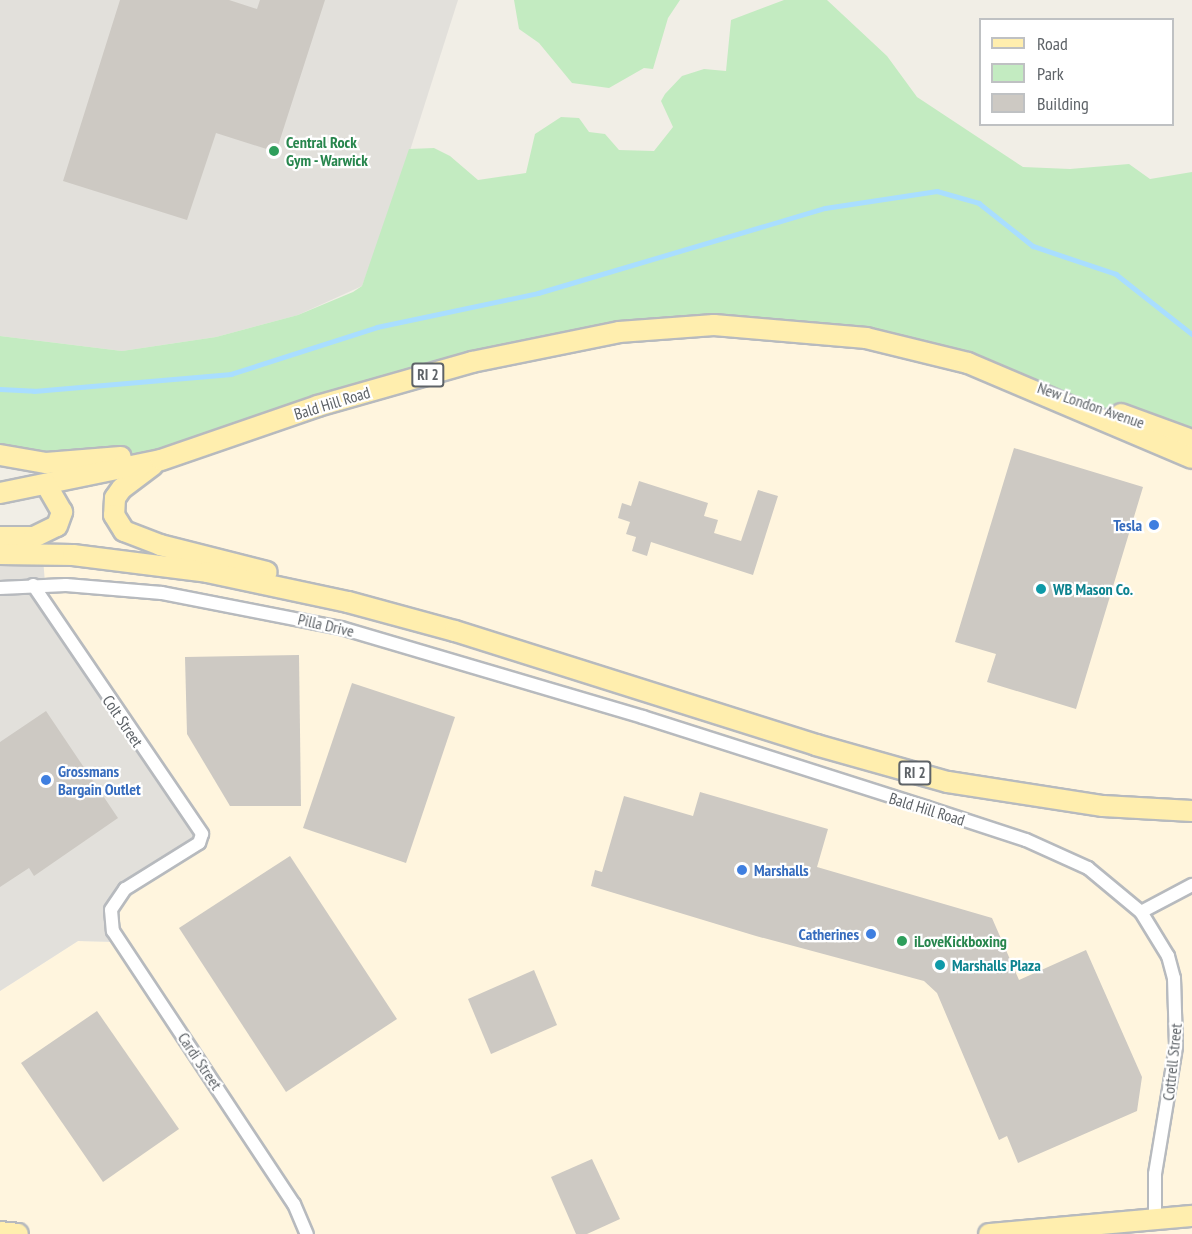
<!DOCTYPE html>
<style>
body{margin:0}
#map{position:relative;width:1192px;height:1234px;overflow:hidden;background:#f1eee6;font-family:"PT Sans Narrow",sans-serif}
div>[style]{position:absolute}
.commercial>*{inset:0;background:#fff5de}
.industrial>*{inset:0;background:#e2e0db}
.green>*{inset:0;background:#c3ebc1}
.stream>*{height:4.5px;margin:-2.25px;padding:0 2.25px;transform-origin:2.25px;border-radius:2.25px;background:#a9deff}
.building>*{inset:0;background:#cdc9c3}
.roads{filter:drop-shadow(2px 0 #b7babe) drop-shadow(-2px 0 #b7babe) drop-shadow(0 2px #b7babe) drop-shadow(0 -2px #b7babe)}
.minor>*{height:12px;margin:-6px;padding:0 6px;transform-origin:6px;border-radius:6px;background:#fff}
.primary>*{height:20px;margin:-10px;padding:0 10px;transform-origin:10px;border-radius:10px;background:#ffeeae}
.dots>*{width:16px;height:16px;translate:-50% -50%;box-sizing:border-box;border:3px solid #fff;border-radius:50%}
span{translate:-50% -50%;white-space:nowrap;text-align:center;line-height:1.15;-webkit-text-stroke:4.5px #fff;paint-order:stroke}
.shield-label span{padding:2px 4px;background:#fff;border:2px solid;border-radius:4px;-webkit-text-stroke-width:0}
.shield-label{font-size:15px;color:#5e6368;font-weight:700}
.leisure-label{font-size:16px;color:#27864d;font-weight:700}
.left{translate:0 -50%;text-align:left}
.street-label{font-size:16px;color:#5e6368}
.shop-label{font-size:16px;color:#366cbe;font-weight:700}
.right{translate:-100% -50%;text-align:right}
.culture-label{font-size:16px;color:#0d838f;font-weight:700}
.legend{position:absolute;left:979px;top:18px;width:195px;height:108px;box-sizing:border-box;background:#fff;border:2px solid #bfc1c3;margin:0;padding:8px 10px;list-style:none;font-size:18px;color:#5e6368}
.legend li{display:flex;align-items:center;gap:12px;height:30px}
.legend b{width:30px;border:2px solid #bfc1c3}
</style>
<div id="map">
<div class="commercial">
<div style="clip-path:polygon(754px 327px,968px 363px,1192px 459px,1192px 1234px,0 1234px,0 991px,78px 941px,118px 942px,24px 540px,59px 513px,42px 489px,514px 350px)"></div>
</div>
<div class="industrial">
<div style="clip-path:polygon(0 0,458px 0,391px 210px,362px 286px,298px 315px,216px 337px,122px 351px,0 336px)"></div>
<div style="clip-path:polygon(0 553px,43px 558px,45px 583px,38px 588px,203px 833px,129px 887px,114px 908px,118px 942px,78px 941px,0 991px)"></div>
</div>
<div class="green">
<div style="clip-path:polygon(514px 0,680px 0,668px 18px,653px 69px,644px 68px,609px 88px,572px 83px,539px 43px,519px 29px)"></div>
<div style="clip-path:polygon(784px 0,827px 0,887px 56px,917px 97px,1023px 167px,1070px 169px,1129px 164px,1150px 179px,1192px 172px,1192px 431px,1122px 417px,968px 363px,754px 327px,607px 333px,194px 449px,62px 465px,0 456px,0 336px,122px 351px,216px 337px,298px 315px,353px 292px,362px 286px,409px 149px,434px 148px,450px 156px,478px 180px,526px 173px,535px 134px,561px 117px,579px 118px,589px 132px,605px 134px,619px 150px,654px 151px,673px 127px,661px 101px,665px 94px,682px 76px,704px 69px,726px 71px,731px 20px)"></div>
</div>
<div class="stream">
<div style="left:0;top:389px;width:34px;rotate:3deg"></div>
<div style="left:34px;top:391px;width:198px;rotate:-4.9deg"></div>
<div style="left:231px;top:374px;width:153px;rotate:-17.8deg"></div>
<div style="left:377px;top:327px;width:165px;rotate:-11.9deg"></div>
<div style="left:538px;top:293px;width:299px;rotate:-16.5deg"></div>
<div style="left:825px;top:208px;width:113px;rotate:-8.6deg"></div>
<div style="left:937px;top:191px;width:44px;rotate:15.9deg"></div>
<div style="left:979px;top:203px;width:69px;rotate:38.5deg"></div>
<div style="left:1033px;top:246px;width:88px;rotate:18.6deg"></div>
<div style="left:1116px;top:274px;width:97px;rotate:38.3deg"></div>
</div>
<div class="building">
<div style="clip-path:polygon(120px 0,229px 0,257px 9px,260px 0,325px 0,276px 152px,216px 133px,187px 220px,63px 181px)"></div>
<div style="clip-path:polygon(1014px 448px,1143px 487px,1076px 709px,987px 682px,996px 654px,955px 642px)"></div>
<div style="clip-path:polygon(639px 481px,708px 503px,704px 516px,718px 520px,714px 533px,741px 541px,758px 490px,778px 496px,753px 575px,651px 542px,647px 556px,632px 551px,636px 537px,626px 534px,630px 522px,618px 518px,622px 503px,631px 506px)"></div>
<div style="clip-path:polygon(299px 655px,301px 806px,230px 806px,187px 734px,185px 657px)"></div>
<div style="clip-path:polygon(352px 683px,455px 717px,406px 863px,303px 828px)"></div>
<div style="clip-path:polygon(46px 711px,118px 818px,34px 876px,29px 868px,0 887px,0 742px)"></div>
<div style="clip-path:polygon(700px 792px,828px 829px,817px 867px,992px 918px,1019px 980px,1086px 950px,1142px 1077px,1137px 1111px,1018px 1163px,1007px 1136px,999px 1140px,937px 993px,924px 981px,756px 936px,591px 886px,595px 870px,602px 872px,624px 796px,693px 816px)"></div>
<div style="clip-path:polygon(290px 856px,397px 1019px,286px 1092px,179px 928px)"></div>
<div style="clip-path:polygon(534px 970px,557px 1025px,491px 1054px,468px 999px)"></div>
<div style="clip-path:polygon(97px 1011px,179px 1129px,103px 1182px,21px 1063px)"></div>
<div style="clip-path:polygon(592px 1159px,620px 1219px,587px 1234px,576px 1234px,551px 1177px)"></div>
</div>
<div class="roads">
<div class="minor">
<div style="left:33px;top:585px;width:301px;rotate:55.8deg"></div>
<div style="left:202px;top:834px;width:9px;rotate:108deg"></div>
<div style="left:199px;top:843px;width:87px;rotate:148.1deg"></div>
<div style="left:125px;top:889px;width:25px;rotate:124deg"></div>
<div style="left:111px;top:910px;width:21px;rotate:85deg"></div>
<div style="left:113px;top:931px;width:328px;rotate:56.5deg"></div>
<div style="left:294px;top:1204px;width:33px;rotate:67deg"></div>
<div style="left:0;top:588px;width:66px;rotate:-2.6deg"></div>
<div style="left:66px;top:585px;width:96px;rotate:4.8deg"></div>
<div style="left:162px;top:593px;width:182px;rotate:11.1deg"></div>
<div style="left:341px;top:628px;width:315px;rotate:16.4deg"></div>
<div style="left:643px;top:717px;width:296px;rotate:17.7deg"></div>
<div style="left:925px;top:807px;width:106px;rotate:18.1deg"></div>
<div style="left:1026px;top:840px;width:68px;rotate:24.3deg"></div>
<div style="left:1088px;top:868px;width:69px;rotate:39.7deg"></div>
<div style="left:1141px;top:912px;width:52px;rotate:58.5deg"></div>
<div style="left:1168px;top:956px;width:23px;rotate:75deg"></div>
<div style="left:1174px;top:978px;width:69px;rotate:88.3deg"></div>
<div style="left:1176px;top:1047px;width:129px;rotate:99.4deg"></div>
<div style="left:1155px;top:1174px;width:45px;rotate:90deg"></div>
<div style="left:1141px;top:912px;width:58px;rotate:-27.9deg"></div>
</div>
<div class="primary">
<div style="left:1121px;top:414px;width:76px;rotate:20.1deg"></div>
<div style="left:0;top:455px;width:47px;rotate:9.9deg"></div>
<div style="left:46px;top:463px;width:75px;rotate:-4.6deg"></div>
<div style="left:153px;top:465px;width:39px;rotate:143deg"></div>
<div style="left:122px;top:488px;width:12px;rotate:125deg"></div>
<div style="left:115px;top:498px;width:17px;rotate:93deg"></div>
<div style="left:114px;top:515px;width:19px;rotate:58deg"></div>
<div style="left:124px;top:531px;width:39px;rotate:21deg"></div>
<div style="left:160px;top:545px;width:110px;rotate:14.2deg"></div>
<div style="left:0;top:493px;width:164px;rotate:-11.6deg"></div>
<div style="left:161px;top:460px;width:166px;rotate:-19deg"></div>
<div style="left:318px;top:406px;width:160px;rotate:-15.9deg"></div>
<div style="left:472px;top:362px;width:150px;rotate:-11.5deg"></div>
<div style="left:619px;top:332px;width:95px;rotate:-4.2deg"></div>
<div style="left:714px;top:325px;width:153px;rotate:4.9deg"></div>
<div style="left:866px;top:338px;width:105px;rotate:13.8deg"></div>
<div style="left:968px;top:363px;width:243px;rotate:23deg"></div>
<div style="left:0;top:537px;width:34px"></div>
<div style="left:34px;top:537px;width:25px;rotate:-26deg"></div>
<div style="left:57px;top:526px;width:15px;rotate:-70deg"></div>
<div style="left:62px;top:512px;width:32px;rotate:-120deg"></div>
<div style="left:0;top:554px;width:73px;rotate:0.8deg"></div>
<div style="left:73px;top:555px;width:135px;rotate:7.2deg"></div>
<div style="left:207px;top:572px;width:144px;rotate:12deg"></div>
<div style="left:348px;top:602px;width:111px;rotate:15.2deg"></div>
<div style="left:455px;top:631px;width:379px;rotate:17.5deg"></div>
<div style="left:816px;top:745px;width:137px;rotate:15.7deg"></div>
<div style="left:948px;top:782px;width:157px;rotate:8.8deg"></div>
<div style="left:1103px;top:806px;width:89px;rotate:3.2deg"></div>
<div style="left:0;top:1232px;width:18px;rotate:6deg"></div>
<div style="left:989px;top:1234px;width:204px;rotate:-5.1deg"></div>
</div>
</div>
<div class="dots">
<div style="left:274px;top:151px;background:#2e9e5b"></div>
<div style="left:1154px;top:525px;background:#3f7fe0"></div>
<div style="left:1041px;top:589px;background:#0f9aa8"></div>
<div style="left:46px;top:780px;background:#3f7fe0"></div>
<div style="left:742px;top:870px;background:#3f7fe0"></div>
<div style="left:871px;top:934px;background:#3f7fe0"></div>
<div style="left:902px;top:941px;background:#2e9e5b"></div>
<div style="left:940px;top:965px;background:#0f9aa8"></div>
</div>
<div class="shield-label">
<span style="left:428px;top:375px">RI 2</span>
<span style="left:915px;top:773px">RI 2</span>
</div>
<div class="leisure-label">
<span class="left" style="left:286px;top:151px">Central Rock<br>Gym - Warwick</span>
<span class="left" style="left:914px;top:941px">iLoveKickboxing</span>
</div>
<div class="street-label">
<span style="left:332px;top:403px;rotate:-17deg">Bald Hill Road</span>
<span style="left:1091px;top:405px;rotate:19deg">New London Avenue</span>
<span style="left:326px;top:625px;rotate:13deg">Pilla Drive</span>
<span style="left:123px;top:721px;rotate:56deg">Colt Street</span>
<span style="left:927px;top:809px;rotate:17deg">Bald Hill Road</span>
<span style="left:200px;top:1061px;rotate:56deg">Cardi Street</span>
<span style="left:1172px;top:1062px;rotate:-84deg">Cottrell Street</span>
</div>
<div class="shop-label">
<span class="right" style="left:1142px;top:525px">Tesla</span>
<span class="left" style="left:58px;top:780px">Grossmans<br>Bargain Outlet</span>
<span class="left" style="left:754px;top:870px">Marshalls</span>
<span class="right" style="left:859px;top:934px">Catherines</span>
</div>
<div class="culture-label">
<span class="left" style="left:1053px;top:589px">WB Mason Co.</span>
<span class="left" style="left:952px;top:965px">Marshalls Plaza</span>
</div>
<ul class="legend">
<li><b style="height:8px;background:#ffeeae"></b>Road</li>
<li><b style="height:16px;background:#c3ebc1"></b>Park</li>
<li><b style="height:16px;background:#cdc9c3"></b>Building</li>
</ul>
</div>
